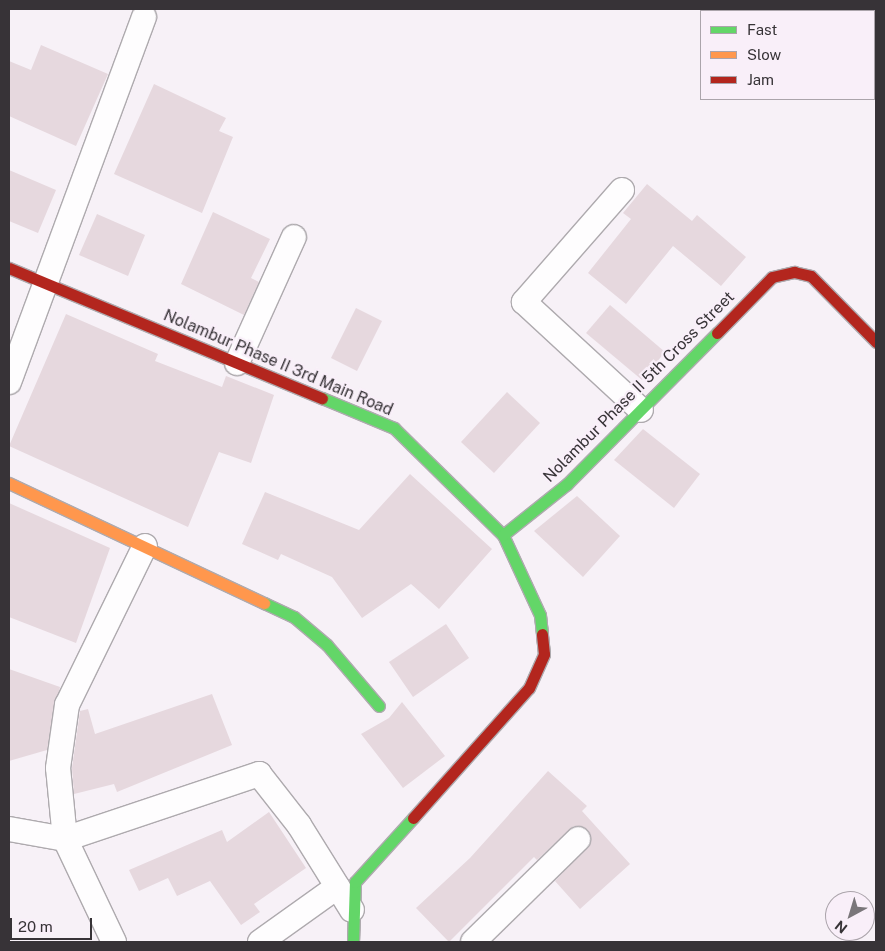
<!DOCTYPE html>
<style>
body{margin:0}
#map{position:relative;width:885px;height:951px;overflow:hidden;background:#f7f1f7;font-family:"Public Sans",sans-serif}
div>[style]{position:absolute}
.building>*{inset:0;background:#e6d8de}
.roads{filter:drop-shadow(1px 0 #aeaaae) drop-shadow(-1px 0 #aeaaae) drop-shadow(0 1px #aeaaae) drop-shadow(0 -1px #aeaaae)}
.street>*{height:24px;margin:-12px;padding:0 12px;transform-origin:12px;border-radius:12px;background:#fefdfe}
.fast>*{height:11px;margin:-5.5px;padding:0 5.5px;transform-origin:5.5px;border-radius:5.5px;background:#63d668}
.slow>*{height:11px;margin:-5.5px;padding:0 5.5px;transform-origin:5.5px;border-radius:5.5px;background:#ff974d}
.jam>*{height:11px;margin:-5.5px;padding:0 5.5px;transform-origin:5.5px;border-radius:5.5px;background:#b3261e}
span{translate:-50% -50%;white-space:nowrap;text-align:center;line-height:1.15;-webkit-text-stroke:4.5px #f9eff9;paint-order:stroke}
.street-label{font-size:16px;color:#373337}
.frame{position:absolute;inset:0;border:10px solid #373337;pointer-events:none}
.legend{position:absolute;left:700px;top:10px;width:175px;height:90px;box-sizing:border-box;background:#f9eff9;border:1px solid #aba4ab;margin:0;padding:6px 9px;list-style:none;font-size:15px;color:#373337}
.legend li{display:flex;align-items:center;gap:10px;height:25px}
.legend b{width:25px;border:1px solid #aba4ab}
.north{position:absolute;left:825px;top:891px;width:50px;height:50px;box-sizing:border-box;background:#f9eff9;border:1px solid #aba4ab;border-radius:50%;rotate:219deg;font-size:14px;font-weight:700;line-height:20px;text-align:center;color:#373337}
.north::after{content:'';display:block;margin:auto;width:18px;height:22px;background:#7a767a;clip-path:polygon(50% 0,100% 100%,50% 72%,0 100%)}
.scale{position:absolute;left:10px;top:918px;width:82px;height:22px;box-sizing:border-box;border:2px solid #373337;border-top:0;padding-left:6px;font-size:15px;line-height:18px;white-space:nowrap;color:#373337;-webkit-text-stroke:4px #f9eff9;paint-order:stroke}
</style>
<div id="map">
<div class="building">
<div style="clip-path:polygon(41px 45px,108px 74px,76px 146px,9px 116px,9px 61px,31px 70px)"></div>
<div style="clip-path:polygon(154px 84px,226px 118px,219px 131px,233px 137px,202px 213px,114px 174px)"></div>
<div style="clip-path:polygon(9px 170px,56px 190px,38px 233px,9px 221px)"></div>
<div style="clip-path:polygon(647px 184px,692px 221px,697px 215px,746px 257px,721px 286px,673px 246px,626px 304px,588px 273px,631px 219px,623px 213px)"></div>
<div style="clip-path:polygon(213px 212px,270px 239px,251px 278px,259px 282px,244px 315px,181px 284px)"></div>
<div style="clip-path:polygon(97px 214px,145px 235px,128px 276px,79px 255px)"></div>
<div style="clip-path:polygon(610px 305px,665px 352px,642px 380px,586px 333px)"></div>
<div style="clip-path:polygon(356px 308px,382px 321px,357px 371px,331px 358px)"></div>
<div style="clip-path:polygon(66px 314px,158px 354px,155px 361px,222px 387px,226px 376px,274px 395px,251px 463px,219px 452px,188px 527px,9px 446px)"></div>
<div style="clip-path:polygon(507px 392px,540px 423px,494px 473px,461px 442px)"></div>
<div style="clip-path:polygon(643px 429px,700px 474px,674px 508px,614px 460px)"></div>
<div style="clip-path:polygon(410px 474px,492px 549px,439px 609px,411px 584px,362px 618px,332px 577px,281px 554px,278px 560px,242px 544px,265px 492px,359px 530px)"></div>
<div style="clip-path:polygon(577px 496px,620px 536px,583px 577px,534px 531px)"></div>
<div style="clip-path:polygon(9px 503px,110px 548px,76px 643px,9px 617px)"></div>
<div style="clip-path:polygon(446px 624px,469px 658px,413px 697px,389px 662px)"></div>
<div style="clip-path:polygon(9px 669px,60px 687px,47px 750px,9px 761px)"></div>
<div style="clip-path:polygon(212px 694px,232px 745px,117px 792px,114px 784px,74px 794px,72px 768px,80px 711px,88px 709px,95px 734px)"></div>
<div style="clip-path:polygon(402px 702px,445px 756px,403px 788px,361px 734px,389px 718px)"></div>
<div style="clip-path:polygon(548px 771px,587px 806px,582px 811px,630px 864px,580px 909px,555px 881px,591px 843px,588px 830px,574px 826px,537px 860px,534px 857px,449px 942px,416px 908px,470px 858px)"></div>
<div style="clip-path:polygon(269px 812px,306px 868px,254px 904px,260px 912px,241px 925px,210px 881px,177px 896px,168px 878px,139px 891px,129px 870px,222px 830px,227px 842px)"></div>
</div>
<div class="roads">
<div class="street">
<div style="left:622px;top:190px;width:149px;rotate:131.2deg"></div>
<div style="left:524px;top:302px;width:159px;rotate:42.7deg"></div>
<div style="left:237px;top:363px;width:138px;rotate:-65.7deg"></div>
<div style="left:9px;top:382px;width:389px;rotate:-69.7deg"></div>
<div style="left:9px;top:829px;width:57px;rotate:10.1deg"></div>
<div style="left:65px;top:839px;width:205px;rotate:-18.5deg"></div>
<div style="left:259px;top:774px;width:65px;rotate:51.9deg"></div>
<div style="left:299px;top:825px;width:100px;rotate:58.1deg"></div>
<div style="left:114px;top:942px;width:114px;rotate:-115.4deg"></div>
<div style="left:65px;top:839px;width:71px;rotate:-95.6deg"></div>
<div style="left:58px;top:768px;width:64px;rotate:-81.9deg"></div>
<div style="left:67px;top:705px;width:177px;rotate:-63.9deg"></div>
<div style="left:260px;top:942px;width:95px;rotate:-35.5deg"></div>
<div style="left:473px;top:942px;width:147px;rotate:-44.4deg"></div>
</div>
<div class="fast">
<div style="left:322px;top:398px;width:78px;rotate:22.6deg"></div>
<div style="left:394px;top:428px;width:153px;rotate:44.5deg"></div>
<div style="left:503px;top:535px;width:88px;rotate:65.2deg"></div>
<div style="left:540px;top:615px;width:19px;rotate:84deg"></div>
<div style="left:503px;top:535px;width:82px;rotate:-38.6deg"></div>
<div style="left:567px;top:484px;width:213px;rotate:-45.2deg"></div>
<div style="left:264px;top:603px;width:33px;rotate:25deg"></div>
<div style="left:294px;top:617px;width:43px;rotate:40.3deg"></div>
<div style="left:327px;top:645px;width:80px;rotate:49.6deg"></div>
<div style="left:353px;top:942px;width:60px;rotate:-88.1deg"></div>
<div style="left:355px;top:882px;width:86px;rotate:-47.8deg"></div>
</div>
<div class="slow">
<div style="left:9px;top:483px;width:282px;rotate:25.2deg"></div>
</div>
<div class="jam">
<div style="left:9px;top:268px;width:339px;rotate:22.6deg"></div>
<div style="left:717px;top:333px;width:78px;rotate:-45.5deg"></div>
<div style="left:772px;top:277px;width:23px;rotate:-13deg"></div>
<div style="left:794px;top:272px;width:17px;rotate:13deg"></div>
<div style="left:811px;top:276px;width:93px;rotate:45.4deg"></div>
<div style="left:413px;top:818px;width:174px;rotate:-48.3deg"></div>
<div style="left:529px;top:688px;width:37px;rotate:-66deg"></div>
<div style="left:544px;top:654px;width:20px;rotate:-96deg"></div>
</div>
</div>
<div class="street-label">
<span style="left:278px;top:363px;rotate:23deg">Nolambur Phase II 3rd Main Road</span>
<span style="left:639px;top:387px;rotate:-45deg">Nolambur Phase II 5th Cross Street</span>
</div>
<div class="frame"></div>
<ul class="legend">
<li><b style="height:6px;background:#63d668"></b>Fast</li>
<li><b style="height:6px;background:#ff974d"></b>Slow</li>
<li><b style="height:6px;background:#b3261e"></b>Jam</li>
</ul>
<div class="north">N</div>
<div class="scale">20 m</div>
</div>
